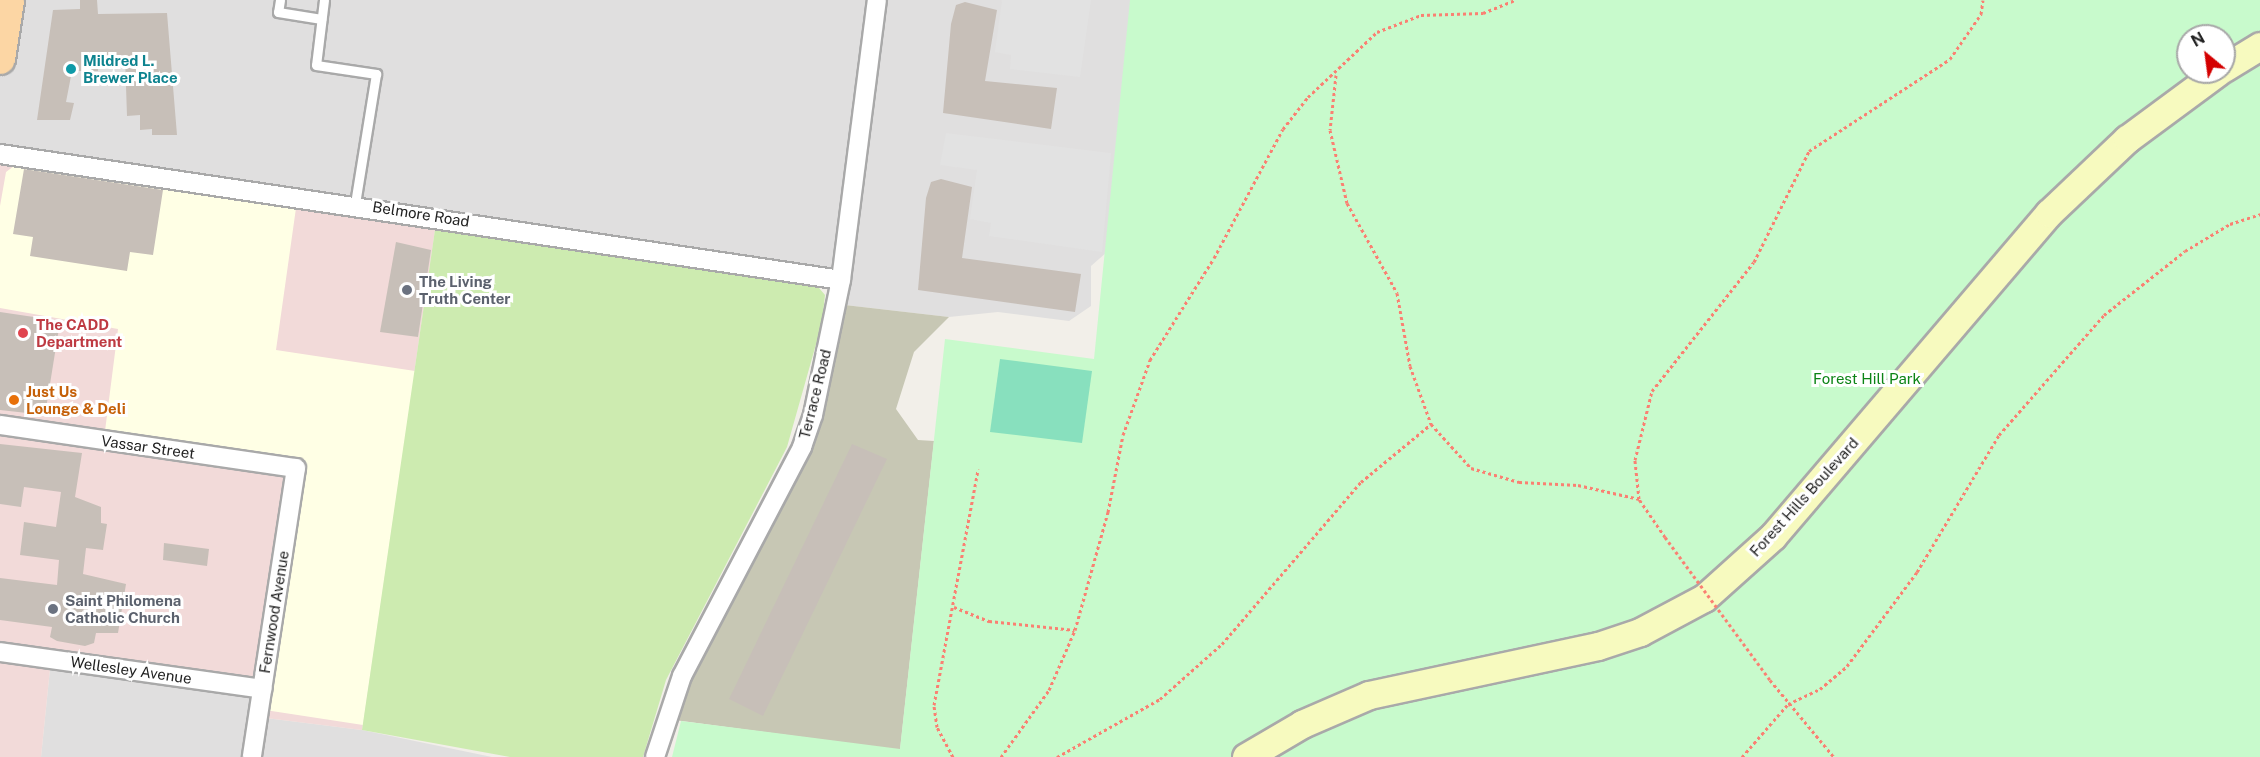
<!DOCTYPE html>
<style>
body{margin:0}
#map{position:relative;width:2260px;height:757px;overflow:hidden;background:#f2efe9;font-family:"Public Sans",sans-serif}
div>[style]{position:absolute}
.residential>*{inset:0;background:#e0dfdf}
.commercial>*{inset:0;background:#f2dad9}
.education>*{inset:0;background:#ffffe5}
.construction>*{inset:0;background:#c7c7b4}
.grass>*{inset:0;background:#cdebb0}
.park>*{inset:0;background:#c8facc}
.pitch>*{inset:0;background:#88e0be}
.parking>*{inset:0;background:#e2e2e2}
.building>*{inset:0;background:#c7bfb8}
.path>*{height:3px;margin-top:-1.5px;transform-origin:0;background:repeating-linear-gradient(90deg,#fa8072 0 3px,transparent 0 6px)}
.roads{filter:drop-shadow(2px 0 #a9a9a9) drop-shadow(-2px 0 #a9a9a9) drop-shadow(0 2px #a9a9a9) drop-shadow(0 -2px #a9a9a9)}
.lane>*{height:9px;margin:-4.5px;padding:0 4.5px;transform-origin:4.5px;border-radius:4.5px;background:#fff}
.street>*{height:18px;margin:-9px;padding:0 9px;transform-origin:9px;border-radius:9px;background:#fff}
.secondary>*{height:27px;margin:-13.5px;padding:0 13.5px;transform-origin:13.5px;border-radius:13.5px;background:#f7fabf}
.primary>*{height:30px;margin:-15px;padding:0 15px;transform-origin:15px;border-radius:15px;background:#fcd6a4}
.path-bridge>*{height:3px;margin-top:-1.5px;transform-origin:0;background:repeating-linear-gradient(90deg,#fa8072 0 3px,transparent 0 6px)}
.dots>*{width:16px;height:16px;translate:-50% -50%;box-sizing:border-box;border:3px solid #fff;border-radius:50%}
span{translate:-50% -50%;white-space:nowrap;text-align:center;line-height:1.15;-webkit-text-stroke:6px #fff;paint-order:stroke}
.culture-label{font-size:15px;color:#0d838f;font-weight:700}
.left{translate:0 -50%;text-align:left}
.street-label{font-size:15px;color:#222}
.worship-label{font-size:15px;color:#5b616d;font-weight:700}
.health-label{font-size:15px;color:#be3a42;font-weight:700}
.park-label{font-size:15px;color:#0c8416}
.food-label{font-size:15px;color:#c56008;font-weight:700}
.north{position:absolute;left:2176px;top:24px;width:60px;height:60px;box-sizing:border-box;background:#fff;border:2px solid #a7a7a7;border-radius:50%;rotate:331deg;font-size:16px;font-weight:700;line-height:24px;text-align:center;color:#222}
.north::after{content:'';display:block;margin:auto;width:21px;height:27px;background:#d40000;clip-path:polygon(50% 0,100% 100%,50% 72%,0 100%)}
</style>
<div id="map">
<div class="residential">
<div style="clip-path:polygon(9px 0,1138px 0,1115px 245px,1091px 266px,1091px 306px,1069px 321px,998px 312px,949px 317px,836px 304px,841px 281px,0 154px,0 59px)"></div>
<div style="clip-path:polygon(51px 659px,262px 689px,258px 717px,362px 730px,492px 757px,41px 757px)"></div>
</div>
<div class="commercial">
<div style="clip-path:polygon(0 154px,436px 223px,362px 730px,258px 717px,262px 689px,51px 659px,41px 757px,0 757px)"></div>
</div>
<div class="education">
<div style="clip-path:polygon(18px 163px,297px 201px,276px 350px,415px 371px,363px 725px,265px 710px,304px 459px,105px 431px,118px 329px,0 308px,0 206px,6px 172px)"></div>
</div>
<div class="construction">
<div style="clip-path:polygon(836px 304px,949px 317px,914px 352px,896px 409px,918px 440px,934px 441px,900px 750px,667px 719px,802px 446px)"></div>
</div>
<div class="grass">
<div style="clip-path:polygon(436px 223px,813px 281px,825px 295px,822px 323px,787px 447px,666px 680px,643px 757px,510px 757px,362px 730px)"></div>
</div>
<div class="park">
<div style="clip-path:polygon(evenodd,1130px 0,2260px 0,2260px 757px,672px 757px,681px 721px,900px 749px,945px 339px,1094px 359px,1130px 0,2188px 36px,2224px 36px,2224px 72px,2188px 72px,2188px 36px)"></div>
</div>
<div class="pitch">
<div style="clip-path:polygon(1000px 359px,1092px 371px,1082px 443px,990px 432px)"></div>
</div>
<div class="parking">
<div style="clip-path:polygon(1002px 0,1091px 0,1080px 77px,1010px 69px,1011px 55px,995px 52px)"></div>
<div style="clip-path:polygon(946px 133px,1111px 153px,1102px 252px,989px 236px,991px 223px,970px 219px,977px 170px,940px 165px)"></div>
</div>
<div class="building">
<div style="clip-path:polygon(80px 0,97px 0,98px 14px,167px 13px,177px 135px,152px 135px,152px 129px,140px 130px,140px 115px,127px 116px,125px 57px,98px 58px,98px 71px,72px 71px,66px 102px,74px 103px,70px 120px,37px 120px,53px 10px,80px 9px)"></div>
<div style="clip-path:polygon(965px 2px,997px 10px,985px 81px,1057px 88px,1051px 129px,943px 113px,951px 24px,956px 5px)"></div>
<div style="clip-path:polygon(24px 169px,163px 190px,153px 255px,130px 252px,127px 271px,30px 256px,33px 237px,13px 234px)"></div>
<div style="clip-path:polygon(941px 179px,972px 187px,962px 258px,1081px 274px,1075px 312px,918px 290px,926px 198px,931px 182px)"></div>
<div style="clip-path:polygon(396px 242px,431px 250px,418px 337px,380px 332px)"></div>
<div style="clip-path:polygon(0 312px,54px 320px,59px 328px,45px 415px,0 410px)"></div>
<div style="clip-path:polygon(0 444px,82px 453px,75px 497px,101px 507px,101px 523px,107px 524px,103px 550px,86px 548px,83px 574px,126px 584px,118px 633px,96px 633px,94px 643px,85px 646px,57px 641px,50px 637px,52px 627px,0 620px,0 578px,57px 585px,59px 560px,20px 555px,24px 522px,56px 527px,61px 492px,24px 487px,21px 507px,0 504px)"></div>
<div style="clip-path:polygon(852px 444px,887px 459px,763px 716px,729px 699px)"></div>
<div style="clip-path:polygon(164px 543px,209px 549px,207px 566px,163px 560px)"></div>
</div>
<div class="path">
<div style="left:1336px;top:75px;width:55px;rotate:96.2deg"></div>
<div style="left:1330px;top:130px;width:75px;rotate:76.9deg"></div>
<div style="left:1347px;top:203px;width:103px;rotate:60.9deg"></div>
<div style="left:1397px;top:293px;width:74px;rotate:79.9deg"></div>
<div style="left:1410px;top:366px;width:62px;rotate:70.1deg"></div>
<div style="left:1431px;top:424px;width:59px;rotate:47.7deg"></div>
<div style="left:1471px;top:468px;width:50px;rotate:16.3deg"></div>
<div style="left:1519px;top:482px;width:59px;rotate:2.9deg"></div>
<div style="left:1578px;top:485px;width:63px;rotate:12.9deg"></div>
<div style="left:1665px;top:537px;width:46px;rotate:-124.4deg"></div>
<div style="left:1639px;top:499px;width:39px;rotate:-96deg"></div>
<div style="left:1635px;top:460px;width:71px;rotate:-76.2deg"></div>
<div style="left:1652px;top:391px;width:164px;rotate:-51.7deg"></div>
<div style="left:1754px;top:262px;width:124px;rotate:-63.6deg"></div>
<div style="left:1809px;top:151px;width:168px;rotate:-33.1deg"></div>
<div style="left:1950px;top:59px;width:55px;rotate:-55.4deg"></div>
<div style="left:1981px;top:14px;width:14px;rotate:-82deg"></div>
<div style="left:954px;top:607px;width:38px;rotate:22deg"></div>
<div style="left:989px;top:621px;width:86px;rotate:6deg"></div>
<div style="left:1770px;top:680px;width:100px;rotate:50.3deg"></div>
<div style="left:953px;top:757px;width:34px;rotate:-118deg"></div>
<div style="left:937px;top:727px;width:22px;rotate:-98deg"></div>
<div style="left:934px;top:705px;width:240px;rotate:-79.4deg"></div>
<div style="left:1001px;top:757px;width:82px;rotate:-54.4deg"></div>
<div style="left:1049px;top:690px;width:65px;rotate:-66.6deg"></div>
<div style="left:1075px;top:630px;width:123px;rotate:-74.4deg"></div>
<div style="left:1108px;top:512px;width:78px;rotate:-79deg"></div>
<div style="left:1123px;top:435px;width:80px;rotate:-70.2deg"></div>
<div style="left:1150px;top:360px;width:120px;rotate:-57.9deg"></div>
<div style="left:1214px;top:258px;width:146px;rotate:-61.9deg"></div>
<div style="left:1283px;top:129px;width:41px;rotate:-52deg"></div>
<div style="left:1308px;top:97px;width:95px;rotate:-43.3deg"></div>
<div style="left:1377px;top:32px;width:47px;rotate:-21.1deg"></div>
<div style="left:1421px;top:15px;width:62px;rotate:-1.8deg"></div>
<div style="left:1483px;top:13px;width:35px;rotate:-22deg"></div>
<div style="left:1057px;top:757px;width:118px;rotate:-29.4deg"></div>
<div style="left:1160px;top:699px;width:83px;rotate:-41.6deg"></div>
<div style="left:1222px;top:644px;width:213px;rotate:-49.4deg"></div>
<div style="left:1361px;top:482px;width:91px;rotate:-39.6deg"></div>
<div style="left:1742px;top:757px;width:70px;rotate:-49deg"></div>
<div style="left:1788px;top:704px;width:35px;rotate:-25deg"></div>
<div style="left:1820px;top:689px;width:35px;rotate:-40deg"></div>
<div style="left:1847px;top:666px;width:117px;rotate:-53.3deg"></div>
<div style="left:1917px;top:572px;width:160px;rotate:-59.1deg"></div>
<div style="left:1999px;top:435px;width:159px;rotate:-48.8deg"></div>
<div style="left:2104px;top:315px;width:103px;rotate:-38.3deg"></div>
<div style="left:2185px;top:251px;width:52px;rotate:-31deg"></div>
<div style="left:2230px;top:224px;width:32px;rotate:-18deg"></div>
</div>
<div class="roads">
<div class="lane">
<div style="left:280px;top:0;width:12px;rotate:99deg"></div>
<div style="left:278px;top:12px;width:44px;rotate:9.2deg"></div>
<div style="left:324px;top:0;width:65px;rotate:97deg"></div>
<div style="left:316px;top:65px;width:61px;rotate:8.5deg"></div>
<div style="left:376px;top:74px;width:132px;rotate:99.2deg"></div>
</div>
<div class="street">
<div style="left:0;top:154px;width:850px;rotate:8.52deg"></div>
<div style="left:0;top:425px;width:299px;rotate:8.3deg"></div>
<div style="left:296px;top:468px;width:292px;rotate:98.7deg"></div>
<div style="left:0;top:652px;width:265px;rotate:8deg"></div>
<div style="left:655px;top:757px;width:85px;rotate:-71.6deg"></div>
<div style="left:682px;top:676px;width:259px;rotate:-62.3deg"></div>
<div style="left:802px;top:447px;width:34px;rotate:-71deg"></div>
<div style="left:813px;top:415px;width:138px;rotate:-78.3deg"></div>
<div style="left:841px;top:280px;width:282px;rotate:-82.7deg"></div>
</div>
<div class="secondary">
<div style="left:2224px;top:68px;width:42px;rotate:-31.4deg"></div>
<div style="left:1246px;top:757px;width:65px;rotate:-30.5deg"></div>
<div style="left:1302px;top:724px;width:73px;rotate:-23.4deg"></div>
<div style="left:1369px;top:695px;width:234px;rotate:-12.1deg"></div>
<div style="left:1598px;top:646px;width:44px;rotate:-18.4deg"></div>
<div style="left:1640px;top:632px;width:72px;rotate:-28deg"></div>
<div style="left:1704px;top:598px;width:93px;rotate:-41.9deg"></div>
<div style="left:1773px;top:536px;width:425px;rotate:-49.5deg"></div>
<div style="left:2049px;top:213px;width:108px;rotate:-43.5deg"></div>
<div style="left:2127px;top:139px;width:113px;rotate:-36.4deg"></div>
</div>
<div class="primary">
<div style="left:0;top:59px;width:60px;rotate:-81.3deg"></div>
</div>
</div>
<div class="path-bridge">
<div style="left:1665px;top:537px;width:177px;rotate:53.7deg"></div>
</div>
<div class="dots">
<div style="left:71px;top:69px;background:#0f9aa8"></div>
<div style="left:407px;top:290px;background:#6b7280"></div>
<div style="left:23px;top:333px;background:#e0444e"></div>
<div style="left:14px;top:400px;background:#e8710a"></div>
<div style="left:53px;top:609px;background:#6b7280"></div>
</div>
<div class="culture-label">
<span class="left" style="left:83px;top:69px">Mildred L.<br>Brewer Place</span>
</div>
<div class="street-label">
<span style="left:421px;top:214px;rotate:9deg">Belmore Road</span>
<span style="left:815px;top:394px;rotate:-76deg">Terrace Road</span>
<span style="left:148px;top:447px;rotate:8deg">Vassar Street</span>
<span style="left:1804px;top:497px;rotate:-48deg">Forest Hills Boulevard</span>
<span style="left:274px;top:612px;rotate:-81deg">Fernwood Avenue</span>
<span style="left:131px;top:670px;rotate:8deg">Wellesley Avenue</span>
</div>
<div class="worship-label">
<span class="left" style="left:419px;top:290px">The Living<br>Truth Center</span>
<span class="left" style="left:65px;top:609px">Saint Philomena<br>Catholic Church</span>
</div>
<div class="health-label">
<span class="left" style="left:36px;top:333px">The CADD<br>Department</span>
</div>
<div class="park-label">
<span style="left:1867px;top:379px">Forest Hill Park</span>
</div>
<div class="food-label">
<span class="left" style="left:26px;top:400px">Just Us<br>Lounge &amp; Deli</span>
</div>
<div class="north">N</div>
</div>
